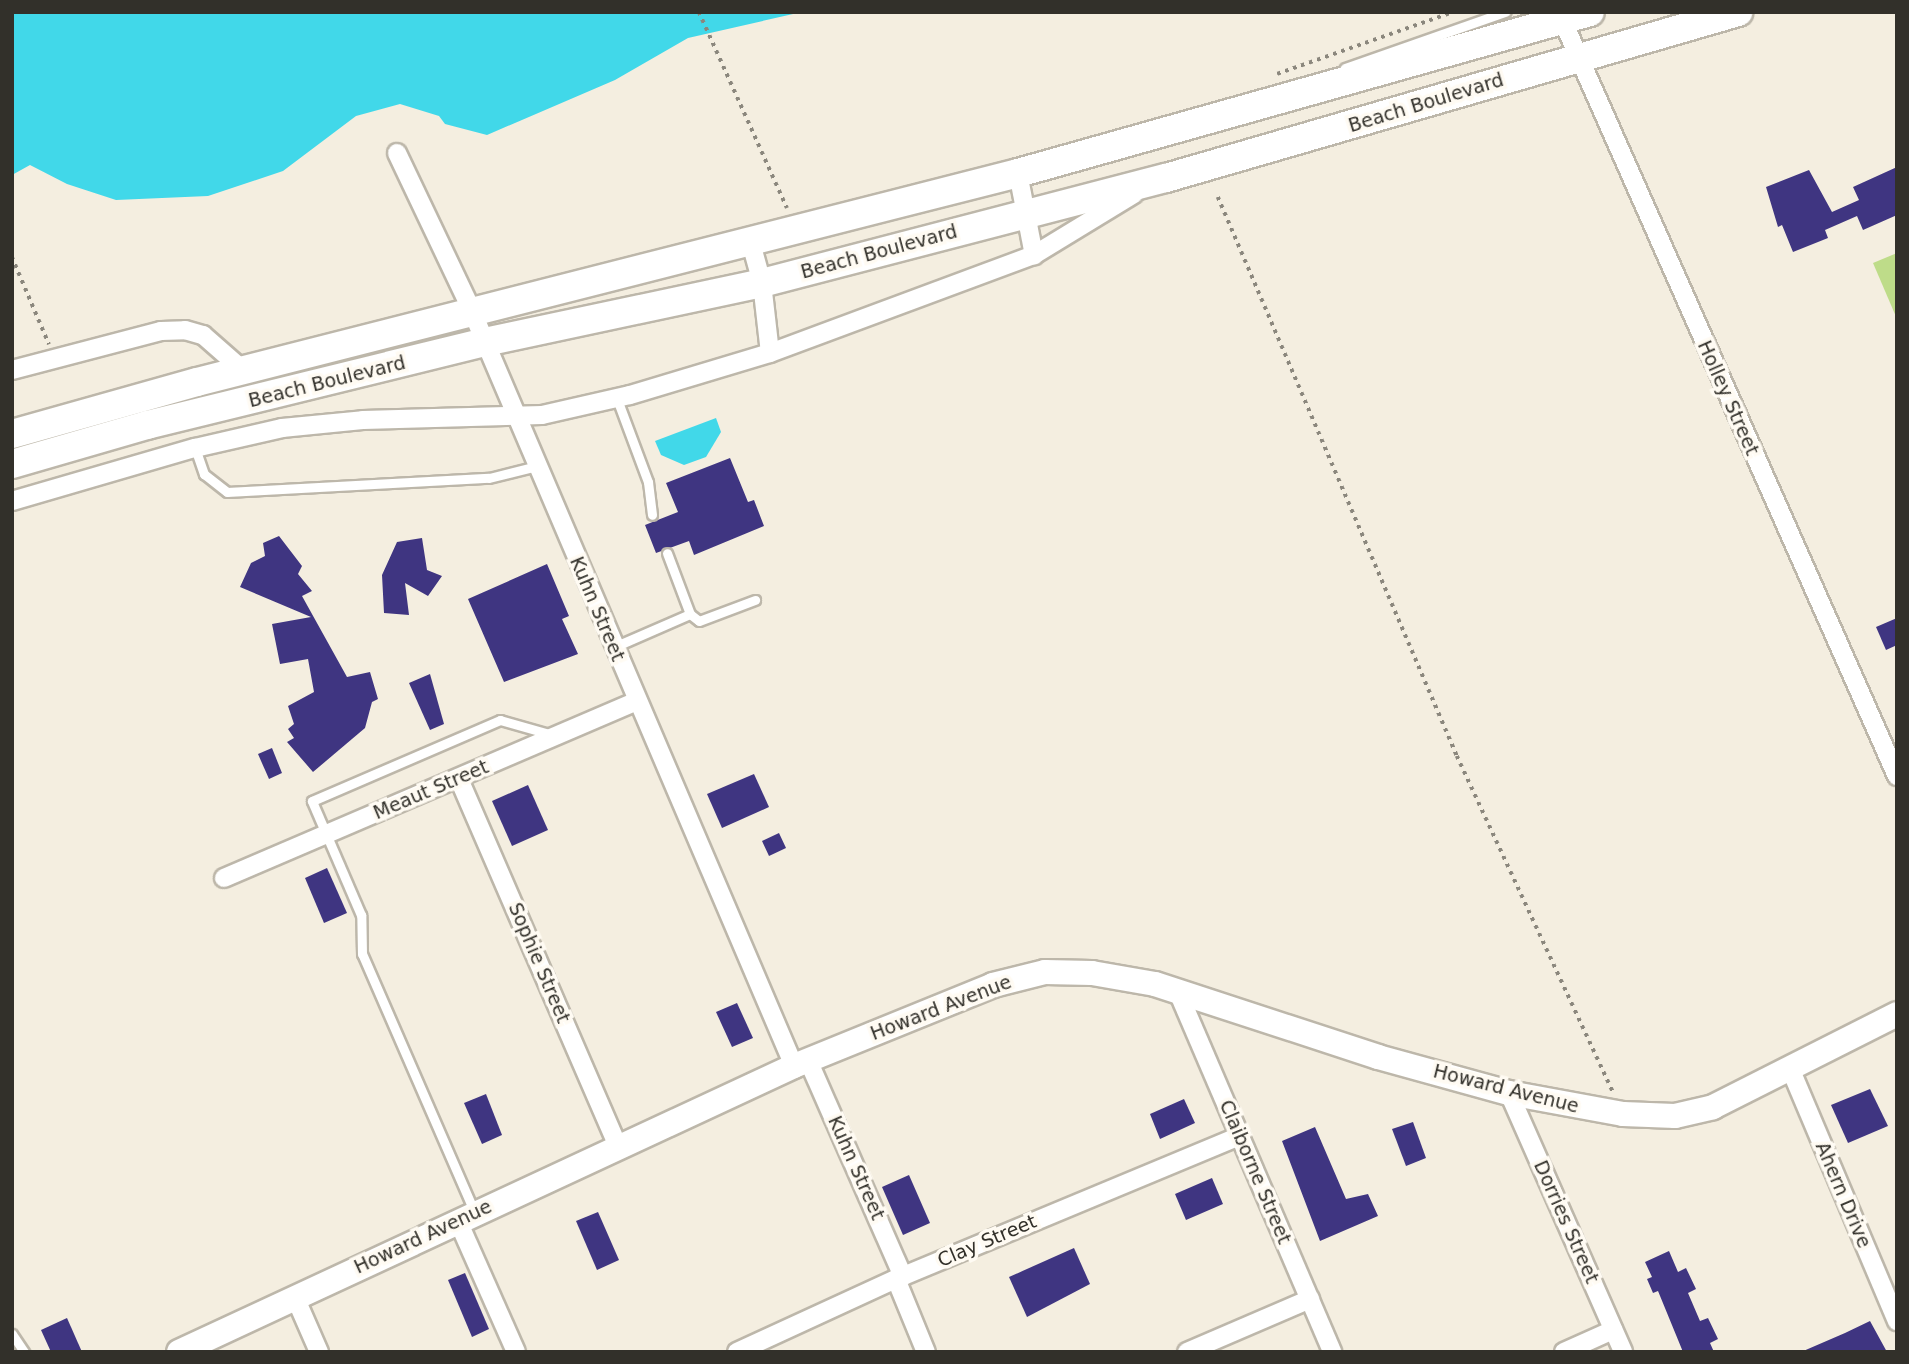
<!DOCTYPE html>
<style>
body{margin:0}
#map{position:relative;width:1909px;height:1364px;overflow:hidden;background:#f4eee0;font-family:"DejaVu Sans",sans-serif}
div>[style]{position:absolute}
.green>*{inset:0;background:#bedc89}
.water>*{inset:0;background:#41d8e9}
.building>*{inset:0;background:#3f3581}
.path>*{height:3.5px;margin-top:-1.75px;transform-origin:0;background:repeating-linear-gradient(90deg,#8b877d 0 3.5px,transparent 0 8.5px)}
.roads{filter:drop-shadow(2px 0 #bdb7aa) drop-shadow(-2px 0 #bdb7aa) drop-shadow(0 2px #bdb7aa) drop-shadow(0 -2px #bdb7aa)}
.service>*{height:9px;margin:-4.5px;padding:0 4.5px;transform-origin:4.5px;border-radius:4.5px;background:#fff}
.minor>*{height:18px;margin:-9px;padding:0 9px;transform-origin:9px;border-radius:9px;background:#fff}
.secondary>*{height:24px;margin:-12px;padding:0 12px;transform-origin:12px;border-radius:12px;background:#fff}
.primary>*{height:28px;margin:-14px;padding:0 14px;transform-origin:14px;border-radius:14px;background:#fff}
span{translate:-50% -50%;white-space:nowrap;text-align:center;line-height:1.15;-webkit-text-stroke:7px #fffbf3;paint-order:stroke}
.street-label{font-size:19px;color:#32302a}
.frame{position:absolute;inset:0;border:14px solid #32302a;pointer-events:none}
</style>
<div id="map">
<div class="green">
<div style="clip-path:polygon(1897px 253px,1897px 319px,1873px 263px)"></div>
</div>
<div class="water">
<div style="clip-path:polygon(12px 12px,802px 12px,688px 38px,615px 80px,487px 135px,445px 124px,439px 116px,400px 104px,356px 116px,283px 171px,208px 196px,116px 200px,67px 184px,30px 165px,12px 175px)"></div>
<div style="clip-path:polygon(716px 418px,721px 432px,706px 457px,684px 465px,661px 455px,655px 441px)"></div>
</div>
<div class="building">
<div style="clip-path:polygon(1897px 167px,1897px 215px,1863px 230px,1857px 216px,1825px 230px,1828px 238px,1793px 252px,1782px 225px,1778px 227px,1766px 187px,1809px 170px,1832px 212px,1859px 200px,1853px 187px)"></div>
<div style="clip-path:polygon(730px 458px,748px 502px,754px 500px,764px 526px,694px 555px,689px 541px,656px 553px,645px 525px,678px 512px,666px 483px)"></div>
<div style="clip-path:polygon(279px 536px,302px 566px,298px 574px,312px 591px,302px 596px,347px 677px,370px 672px,378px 699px,372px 702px,365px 728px,313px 772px,287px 742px,294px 738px,288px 729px,294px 724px,288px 706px,314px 692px,308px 659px,280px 664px,272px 624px,311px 617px,240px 587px,251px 563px,265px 556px,263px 543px)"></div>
<div style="clip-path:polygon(422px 538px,427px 570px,442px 576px,428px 596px,405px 583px,409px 615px,384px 613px,382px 575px,397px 542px)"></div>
<div style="clip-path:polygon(547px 564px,569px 616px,562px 619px,578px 654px,504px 682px,468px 599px)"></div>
<div style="clip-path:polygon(1897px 618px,1897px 645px,1886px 650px,1876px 627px)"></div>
<div style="clip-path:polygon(430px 674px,444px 724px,430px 730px,409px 683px)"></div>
<div style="clip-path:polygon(272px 748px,282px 773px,269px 779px,258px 754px)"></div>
<div style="clip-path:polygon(754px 774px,769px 807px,722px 828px,707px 794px)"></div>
<div style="clip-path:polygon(528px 785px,548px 830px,512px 846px,492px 801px)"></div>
<div style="clip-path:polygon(779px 833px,786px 848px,769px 856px,762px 841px)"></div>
<div style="clip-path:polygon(327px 868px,347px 913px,324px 923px,305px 878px)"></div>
<div style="clip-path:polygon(737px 1003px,753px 1038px,732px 1047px,716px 1012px)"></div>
<div style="clip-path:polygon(1870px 1089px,1888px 1126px,1848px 1143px,1831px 1105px)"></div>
<div style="clip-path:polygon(486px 1094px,502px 1135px,482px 1144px,464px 1103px)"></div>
<div style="clip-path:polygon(1184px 1099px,1195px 1123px,1160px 1139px,1150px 1114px)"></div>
<div style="clip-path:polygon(1413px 1122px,1426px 1158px,1406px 1166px,1392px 1129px)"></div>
<div style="clip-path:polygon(1315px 1127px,1346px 1199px,1368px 1194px,1378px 1216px,1320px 1241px,1282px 1141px)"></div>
<div style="clip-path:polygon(909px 1175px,930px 1223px,903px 1235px,882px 1187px)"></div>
<div style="clip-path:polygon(1212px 1178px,1223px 1204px,1186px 1220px,1175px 1194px)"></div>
<div style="clip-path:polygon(598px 1212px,619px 1260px,597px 1270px,576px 1221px)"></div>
<div style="clip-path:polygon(1074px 1248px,1090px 1284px,1027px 1317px,1009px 1277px)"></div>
<div style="clip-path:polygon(1669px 1251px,1678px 1272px,1686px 1268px,1696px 1289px,1688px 1293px,1700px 1321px,1708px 1318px,1718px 1339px,1710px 1343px,1714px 1352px,1683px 1352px,1658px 1291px,1653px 1293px,1647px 1279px,1652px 1277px,1645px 1262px)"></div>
<div style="clip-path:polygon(465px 1273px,489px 1329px,472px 1337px,448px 1280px)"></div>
<div style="clip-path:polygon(67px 1318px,82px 1352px,51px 1352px,41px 1330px)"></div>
<div style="clip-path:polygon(1870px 1321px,1887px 1352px,1801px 1352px,1845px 1333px)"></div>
</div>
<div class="path">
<div style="left:699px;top:12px;width:215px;rotate:65.8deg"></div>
<div style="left:1277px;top:74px;width:187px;rotate:-19.4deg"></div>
<div style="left:1218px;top:197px;width:608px;rotate:66.85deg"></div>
<div style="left:1457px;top:756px;width:370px;rotate:65.1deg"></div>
<div style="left:12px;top:257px;width:95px;rotate:67deg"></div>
</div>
<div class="roads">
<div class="service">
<div style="left:1345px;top:68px;width:170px;rotate:-19.3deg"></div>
<div style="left:617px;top:399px;width:89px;rotate:69.5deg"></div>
<div style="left:648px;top:482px;width:33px;rotate:83deg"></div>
<div style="left:195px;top:448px;width:28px;rotate:71deg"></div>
<div style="left:204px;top:474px;width:29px;rotate:38deg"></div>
<div style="left:227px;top:492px;width:262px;rotate:-3.1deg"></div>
<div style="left:489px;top:478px;width:49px;rotate:-14deg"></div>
<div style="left:690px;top:614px;width:11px;rotate:38deg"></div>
<div style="left:699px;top:621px;width:60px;rotate:-20.6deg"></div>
<div style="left:614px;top:647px;width:83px;rotate:-23.5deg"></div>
<div style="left:690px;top:614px;width:65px;rotate:-110.7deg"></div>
<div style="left:474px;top:1211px;width:280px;rotate:-113.5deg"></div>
<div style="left:362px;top:954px;width:39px;rotate:-91deg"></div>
<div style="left:361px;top:915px;width:124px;rotate:-113.3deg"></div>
<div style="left:312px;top:801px;width:205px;rotate:-23.3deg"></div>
<div style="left:500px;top:720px;width:55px;rotate:15.8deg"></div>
<div style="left:12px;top:1334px;width:22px;rotate:56deg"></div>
</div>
<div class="minor">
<div style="left:1562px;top:19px;width:828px;rotate:66.13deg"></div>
<div style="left:397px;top:153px;width:175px;rotate:64.6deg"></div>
<div style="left:472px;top:311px;width:821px;rotate:66.9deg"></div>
<div style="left:1018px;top:173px;width:84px;rotate:79deg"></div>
<div style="left:751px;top:243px;width:41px;rotate:74.6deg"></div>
<div style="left:762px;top:283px;width:70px;rotate:83.5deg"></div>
<div style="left:12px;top:370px;width:154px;rotate:-14.7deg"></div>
<div style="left:161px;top:331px;width:24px;rotate:-2deg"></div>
<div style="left:185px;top:330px;width:19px;rotate:16deg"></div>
<div style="left:203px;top:335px;width:53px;rotate:41.2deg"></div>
<div style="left:12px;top:501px;width:191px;rotate:-16.2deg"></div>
<div style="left:195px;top:448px;width:89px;rotate:-12.9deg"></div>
<div style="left:282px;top:428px;width:81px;rotate:-5.6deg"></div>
<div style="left:363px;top:420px;width:179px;rotate:-1.6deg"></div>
<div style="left:542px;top:415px;width:90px;rotate:-12.8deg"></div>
<div style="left:630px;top:395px;width:146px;rotate:-16.7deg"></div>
<div style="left:770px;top:353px;width:282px;rotate:-20.4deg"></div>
<div style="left:1034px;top:255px;width:117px;rotate:-31.4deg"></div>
<div style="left:459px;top:779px;width:401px;rotate:66.6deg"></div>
<div style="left:224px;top:878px;width:448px;rotate:-23.2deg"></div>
<div style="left:1178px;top:992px;width:392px;rotate:66.8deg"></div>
<div style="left:808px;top:1060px;width:236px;rotate:66.3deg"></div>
<div style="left:1790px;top:1068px;width:275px;rotate:67.1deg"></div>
<div style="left:1509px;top:1093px;width:283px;rotate:66.2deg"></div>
<div style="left:458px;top:1221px;width:143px;rotate:66.1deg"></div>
<div style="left:896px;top:1279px;width:79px;rotate:67.7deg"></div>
<div style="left:295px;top:1297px;width:60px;rotate:66.4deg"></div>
<div style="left:737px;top:1352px;width:175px;rotate:-24.7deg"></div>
<div style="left:896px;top:1279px;width:373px;rotate:-22.6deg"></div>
<div style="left:1187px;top:1352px;width:134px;rotate:-23.3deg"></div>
<div style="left:1564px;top:1352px;width:54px;rotate:-24.2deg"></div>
</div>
<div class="secondary">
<div style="left:179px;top:1352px;width:678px;rotate:-24.94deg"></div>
<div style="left:794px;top:1066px;width:215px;rotate:-22.1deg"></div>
<div style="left:993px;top:985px;width:54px;rotate:-14deg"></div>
<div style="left:1045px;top:972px;width:47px;rotate:1.2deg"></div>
<div style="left:1092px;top:973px;width:64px;rotate:9.9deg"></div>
<div style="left:1155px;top:984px;width:235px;rotate:18.1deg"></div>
<div style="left:1378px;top:1057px;width:136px;rotate:15.4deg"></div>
<div style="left:1509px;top:1093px;width:116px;rotate:10.4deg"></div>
<div style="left:1623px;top:1114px;width:52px;rotate:2.2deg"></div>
<div style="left:1675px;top:1116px;width:39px;rotate:-13deg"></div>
<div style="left:1713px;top:1107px;width:206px;rotate:-26.8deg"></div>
</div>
<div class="primary">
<div style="left:12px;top:434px;width:192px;rotate:-15.7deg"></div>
<div style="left:197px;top:382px;width:847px;rotate:-14.28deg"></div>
<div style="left:1018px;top:173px;width:594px;rotate:-15.72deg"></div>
<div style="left:12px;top:464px;width:141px;rotate:-16.1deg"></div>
<div style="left:147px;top:425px;width:348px;rotate:-13.8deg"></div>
<div style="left:485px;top:342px;width:283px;rotate:-12deg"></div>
<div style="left:762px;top:283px;width:417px;rotate:-14.6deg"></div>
<div style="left:1166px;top:178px;width:596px;rotate:-16.18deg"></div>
</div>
</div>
<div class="street-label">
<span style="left:1426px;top:103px;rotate:-17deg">Beach Boulevard</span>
<span style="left:879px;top:252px;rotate:-15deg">Beach Boulevard</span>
<span style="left:327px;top:382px;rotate:-14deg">Beach Boulevard</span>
<span style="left:1728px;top:398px;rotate:66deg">Holley Street</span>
<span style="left:597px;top:609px;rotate:67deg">Kuhn Street</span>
<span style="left:431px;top:790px;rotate:-23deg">Meaut Street</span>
<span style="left:539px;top:963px;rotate:67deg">Sophie Street</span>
<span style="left:941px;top:1008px;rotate:-21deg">Howard Avenue</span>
<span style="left:1506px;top:1089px;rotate:14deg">Howard Avenue</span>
<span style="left:856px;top:1168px;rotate:66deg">Kuhn Street</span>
<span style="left:1255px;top:1172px;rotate:67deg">Claiborne Street</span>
<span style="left:1843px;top:1195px;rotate:67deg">Ahern Drive</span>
<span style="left:1566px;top:1222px;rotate:66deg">Dorries Street</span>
<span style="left:423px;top:1237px;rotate:-25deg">Howard Avenue</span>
<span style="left:987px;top:1241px;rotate:-23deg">Clay Street</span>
</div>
<div class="frame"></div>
</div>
